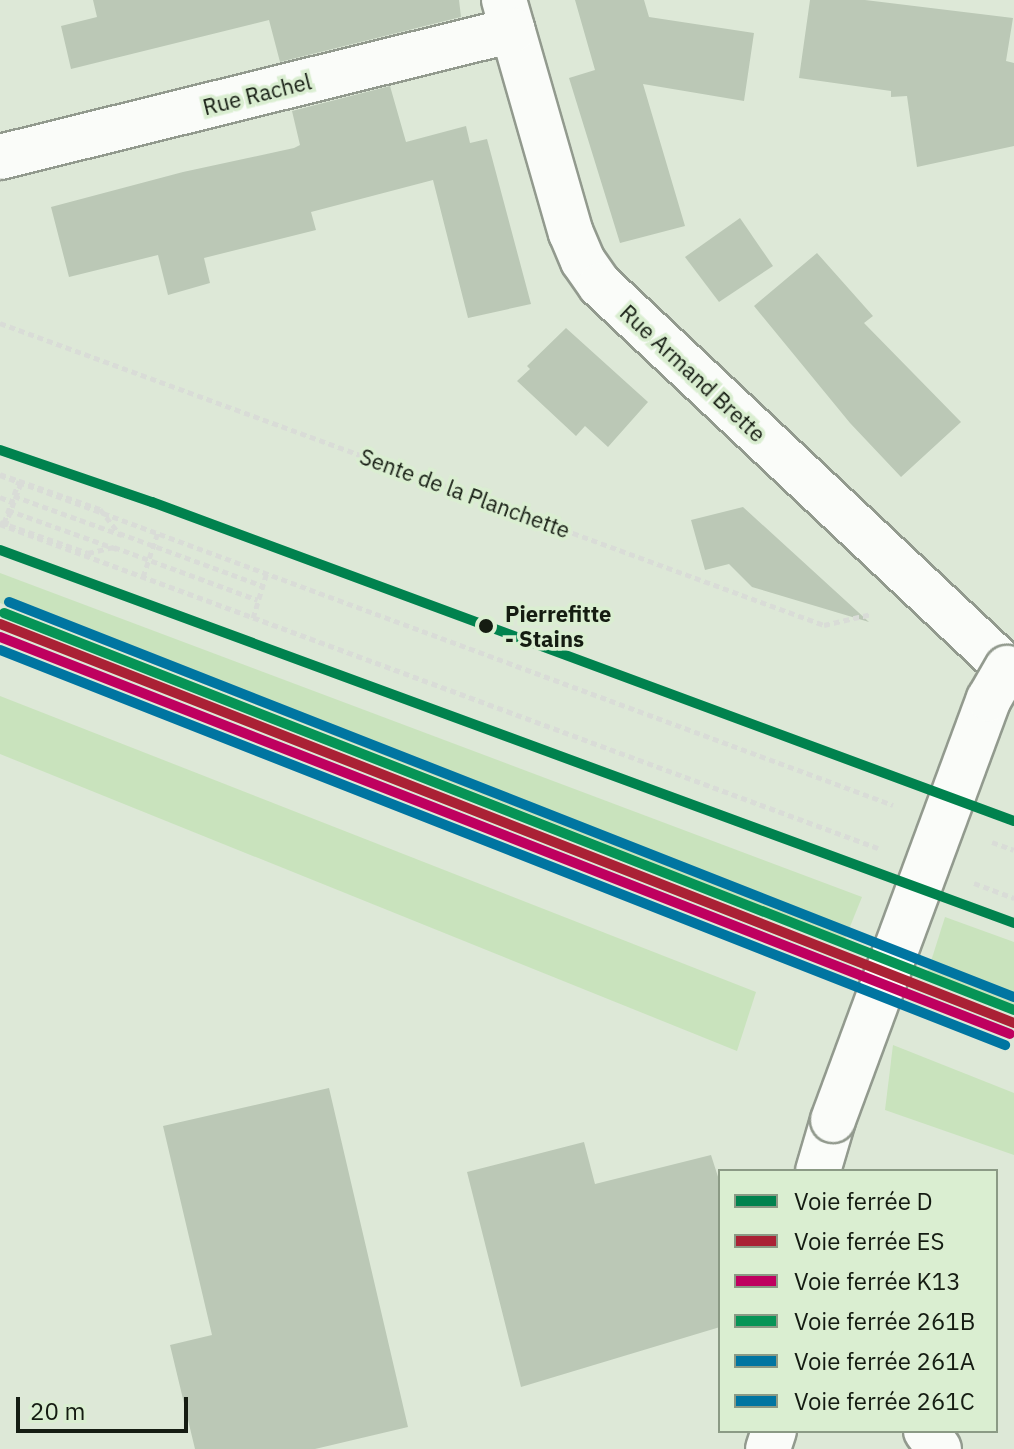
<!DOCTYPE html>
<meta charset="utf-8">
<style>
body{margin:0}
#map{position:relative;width:1014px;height:1449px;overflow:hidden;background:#dde8d7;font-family:"IBM Plex Sans",sans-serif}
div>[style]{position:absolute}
.green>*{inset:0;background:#c9e3bd}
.building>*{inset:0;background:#bbc8b6}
.path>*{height:5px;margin-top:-2.5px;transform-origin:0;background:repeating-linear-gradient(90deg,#d9dcd7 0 6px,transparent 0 10px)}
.roads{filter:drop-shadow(2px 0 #929a8e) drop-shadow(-2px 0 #929a8e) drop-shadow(0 2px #929a8e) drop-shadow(0 -2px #929a8e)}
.minor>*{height:44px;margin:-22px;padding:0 22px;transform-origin:22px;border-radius:22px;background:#fafcf9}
.secondary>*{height:44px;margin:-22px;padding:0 22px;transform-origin:22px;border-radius:22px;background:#fafcf9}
.path-bridge>*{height:5px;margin-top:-2.5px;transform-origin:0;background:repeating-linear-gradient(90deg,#d9dcd7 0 6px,transparent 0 10px)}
.bridges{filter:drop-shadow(2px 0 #929a8e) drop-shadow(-2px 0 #929a8e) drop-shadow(0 2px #929a8e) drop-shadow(0 -2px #929a8e)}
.secondary-bridge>*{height:44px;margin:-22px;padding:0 22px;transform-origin:22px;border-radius:22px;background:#fafcf9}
.rail-1>*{height:10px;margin:-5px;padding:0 5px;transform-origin:5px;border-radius:5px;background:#00824e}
.rail-2>*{height:10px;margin:-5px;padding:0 5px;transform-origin:5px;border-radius:5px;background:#aa2135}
.rail-3>*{height:10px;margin:-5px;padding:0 5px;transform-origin:5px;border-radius:5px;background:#bf005f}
.rail-4>*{height:10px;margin:-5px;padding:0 5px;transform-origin:5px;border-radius:5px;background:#069456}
.rail-5>*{height:10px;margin:-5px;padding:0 5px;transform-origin:5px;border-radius:5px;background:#0075a1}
.rail-6>*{height:10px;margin:-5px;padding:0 5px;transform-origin:5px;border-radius:5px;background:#0075a1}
.dots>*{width:22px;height:22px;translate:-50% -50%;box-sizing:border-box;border:4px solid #daeed1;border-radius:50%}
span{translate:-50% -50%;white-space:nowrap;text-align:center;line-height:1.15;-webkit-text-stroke:7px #daeed1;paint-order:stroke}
.street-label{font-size:22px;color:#151c12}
.stop-label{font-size:22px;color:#151c12;font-weight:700}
.left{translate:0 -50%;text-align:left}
.legend{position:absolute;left:718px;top:1169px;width:280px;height:264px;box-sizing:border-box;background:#daeed1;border:2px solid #8b9a85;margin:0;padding:10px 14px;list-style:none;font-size:24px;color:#151c12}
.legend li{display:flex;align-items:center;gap:16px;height:40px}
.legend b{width:40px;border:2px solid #8b9a85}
.scale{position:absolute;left:16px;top:1397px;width:172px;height:36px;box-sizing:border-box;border:4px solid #151c12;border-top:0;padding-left:10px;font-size:24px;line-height:28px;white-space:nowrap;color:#151c12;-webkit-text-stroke:6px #daeed1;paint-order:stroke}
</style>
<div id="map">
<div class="green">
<div style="clip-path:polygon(0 573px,862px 897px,845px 939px,0 603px)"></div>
<div style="clip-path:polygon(0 696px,756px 992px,737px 1051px,0 754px)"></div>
<div style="clip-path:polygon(945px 917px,1014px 942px,1014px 1009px,926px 977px)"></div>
<div style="clip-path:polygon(893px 1045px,1014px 1093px,1014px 1155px,885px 1110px)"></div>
</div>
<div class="building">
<div style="clip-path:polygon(93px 0,459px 0,461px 17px,280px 62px,269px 20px,71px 69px,61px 26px,97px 17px)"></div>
<div style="clip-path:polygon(575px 0,644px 0,649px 17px,754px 33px,744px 101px,643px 84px,685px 226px,620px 243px,569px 78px,595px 70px)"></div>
<div style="clip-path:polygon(810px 0,865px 0,1013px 18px,1006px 61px,1014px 63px,1014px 146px,917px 167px,907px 96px,891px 97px,891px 91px,799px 78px)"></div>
<div style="clip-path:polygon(390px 86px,406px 142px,466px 126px,470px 143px,487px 139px,531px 304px,468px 318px,433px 180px,311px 212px,316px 230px,204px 258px,210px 283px,168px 295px,158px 255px,69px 277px,51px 207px,183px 172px,294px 148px,300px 145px,292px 111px)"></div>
<div style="clip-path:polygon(740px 218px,773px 266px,719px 302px,685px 257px)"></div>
<div style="clip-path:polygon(817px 253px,873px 316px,864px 323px,961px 422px,901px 477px,850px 423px,754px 306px)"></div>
<div style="clip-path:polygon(566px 328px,648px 402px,608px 447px,585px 426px,576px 436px,517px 381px,530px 369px,527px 366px)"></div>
<div style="clip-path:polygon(743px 507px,869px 622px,752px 587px,729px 564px,705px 570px,691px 520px)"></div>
<div style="clip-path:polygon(329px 1088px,408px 1427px,315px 1449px,195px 1449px,170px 1345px,212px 1335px,163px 1126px)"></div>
<div style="clip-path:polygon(584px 1142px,595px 1184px,711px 1155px,720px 1183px,720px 1327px,521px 1387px,467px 1172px)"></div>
</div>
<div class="path">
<div style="left:0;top:323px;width:878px;rotate:20.13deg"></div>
<div style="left:824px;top:625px;width:49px;rotate:-12.9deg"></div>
<div style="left:0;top:475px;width:952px;rotate:20.28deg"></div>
<div style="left:14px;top:496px;width:115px;rotate:19.9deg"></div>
<div style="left:0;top:497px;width:15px;rotate:23deg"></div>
<div style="left:8px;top:510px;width:116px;rotate:19.7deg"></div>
<div style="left:0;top:524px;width:936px;rotate:20.26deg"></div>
<div style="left:5px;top:526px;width:46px;rotate:-69.6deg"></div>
<div style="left:119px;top:533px;width:153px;rotate:20.2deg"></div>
<div style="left:114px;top:547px;width:153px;rotate:20.2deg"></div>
<div style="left:143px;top:577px;width:47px;rotate:-71.6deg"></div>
<div style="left:253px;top:618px;width:48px;rotate:-73.1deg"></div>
<div style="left:992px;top:842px;width:23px;rotate:20deg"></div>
<div style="left:974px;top:883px;width:43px;rotate:20.6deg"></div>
</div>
<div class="roads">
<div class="minor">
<div style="left:504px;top:0;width:242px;rotate:74deg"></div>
<div style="left:571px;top:233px;width:30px;rotate:67deg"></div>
<div style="left:583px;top:261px;width:29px;rotate:55deg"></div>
<div style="left:600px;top:285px;width:559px;rotate:43.26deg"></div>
<div style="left:0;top:157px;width:528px;rotate:-13.9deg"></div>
<div style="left:768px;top:1449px;width:19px;rotate:-72deg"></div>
</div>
<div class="secondary">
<div style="left:818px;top:1171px;width:53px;rotate:-73.6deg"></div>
<div style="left:926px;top:1431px;width:22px;rotate:54deg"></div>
</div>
</div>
<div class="path-bridge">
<div style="left:0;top:474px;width:106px;rotate:19.3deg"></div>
<div style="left:100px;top:509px;width:31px;rotate:52deg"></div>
<div style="left:0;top:522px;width:93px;rotate:19.4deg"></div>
<div style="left:88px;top:553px;width:27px;rotate:-13deg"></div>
<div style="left:4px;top:523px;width:45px;rotate:-70.3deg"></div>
</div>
<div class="bridges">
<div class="secondary-bridge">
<div style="left:833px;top:1120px;width:449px;rotate:-69.7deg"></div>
<div style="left:989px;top:699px;width:36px;rotate:-60deg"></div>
</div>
</div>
<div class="rail-1">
<div style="left:0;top:450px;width:161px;rotate:18.9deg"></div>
<div style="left:152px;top:502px;width:919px;rotate:20.31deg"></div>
<div style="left:0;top:550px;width:1080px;rotate:20.2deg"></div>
</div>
<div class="rail-2">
<div style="left:0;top:624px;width:1090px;rotate:21.48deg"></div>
</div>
<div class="rail-3">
<div style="left:0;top:637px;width:1085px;rotate:21.46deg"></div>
</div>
<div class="rail-4">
<div style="left:4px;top:613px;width:1085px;rotate:21.46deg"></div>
</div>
<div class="rail-5">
<div style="left:0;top:650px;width:1080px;rotate:21.46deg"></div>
</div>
<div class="rail-6">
<div style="left:9px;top:602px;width:1080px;rotate:21.46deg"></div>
</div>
<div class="dots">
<div style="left:486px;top:626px;background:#151c12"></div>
</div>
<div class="street-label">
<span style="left:257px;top:94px;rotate:-14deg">Rue Rachel</span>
<span style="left:693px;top:373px;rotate:43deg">Rue Armand Brette</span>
<span style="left:465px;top:493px;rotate:20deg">Sente de la Planchette</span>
</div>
<div class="stop-label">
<span class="left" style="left:505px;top:626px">Pierrefitte<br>- Stains</span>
</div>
<ul class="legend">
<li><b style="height:10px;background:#00824e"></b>Voie ferrée D</li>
<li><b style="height:10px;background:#aa2135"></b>Voie ferrée ES</li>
<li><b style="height:10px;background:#bf005f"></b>Voie ferrée K13</li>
<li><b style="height:10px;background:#069456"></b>Voie ferrée 261B</li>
<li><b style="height:10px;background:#0075a1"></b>Voie ferrée 261A</li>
<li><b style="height:10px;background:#0075a1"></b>Voie ferrée 261C</li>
</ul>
<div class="scale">20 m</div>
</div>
